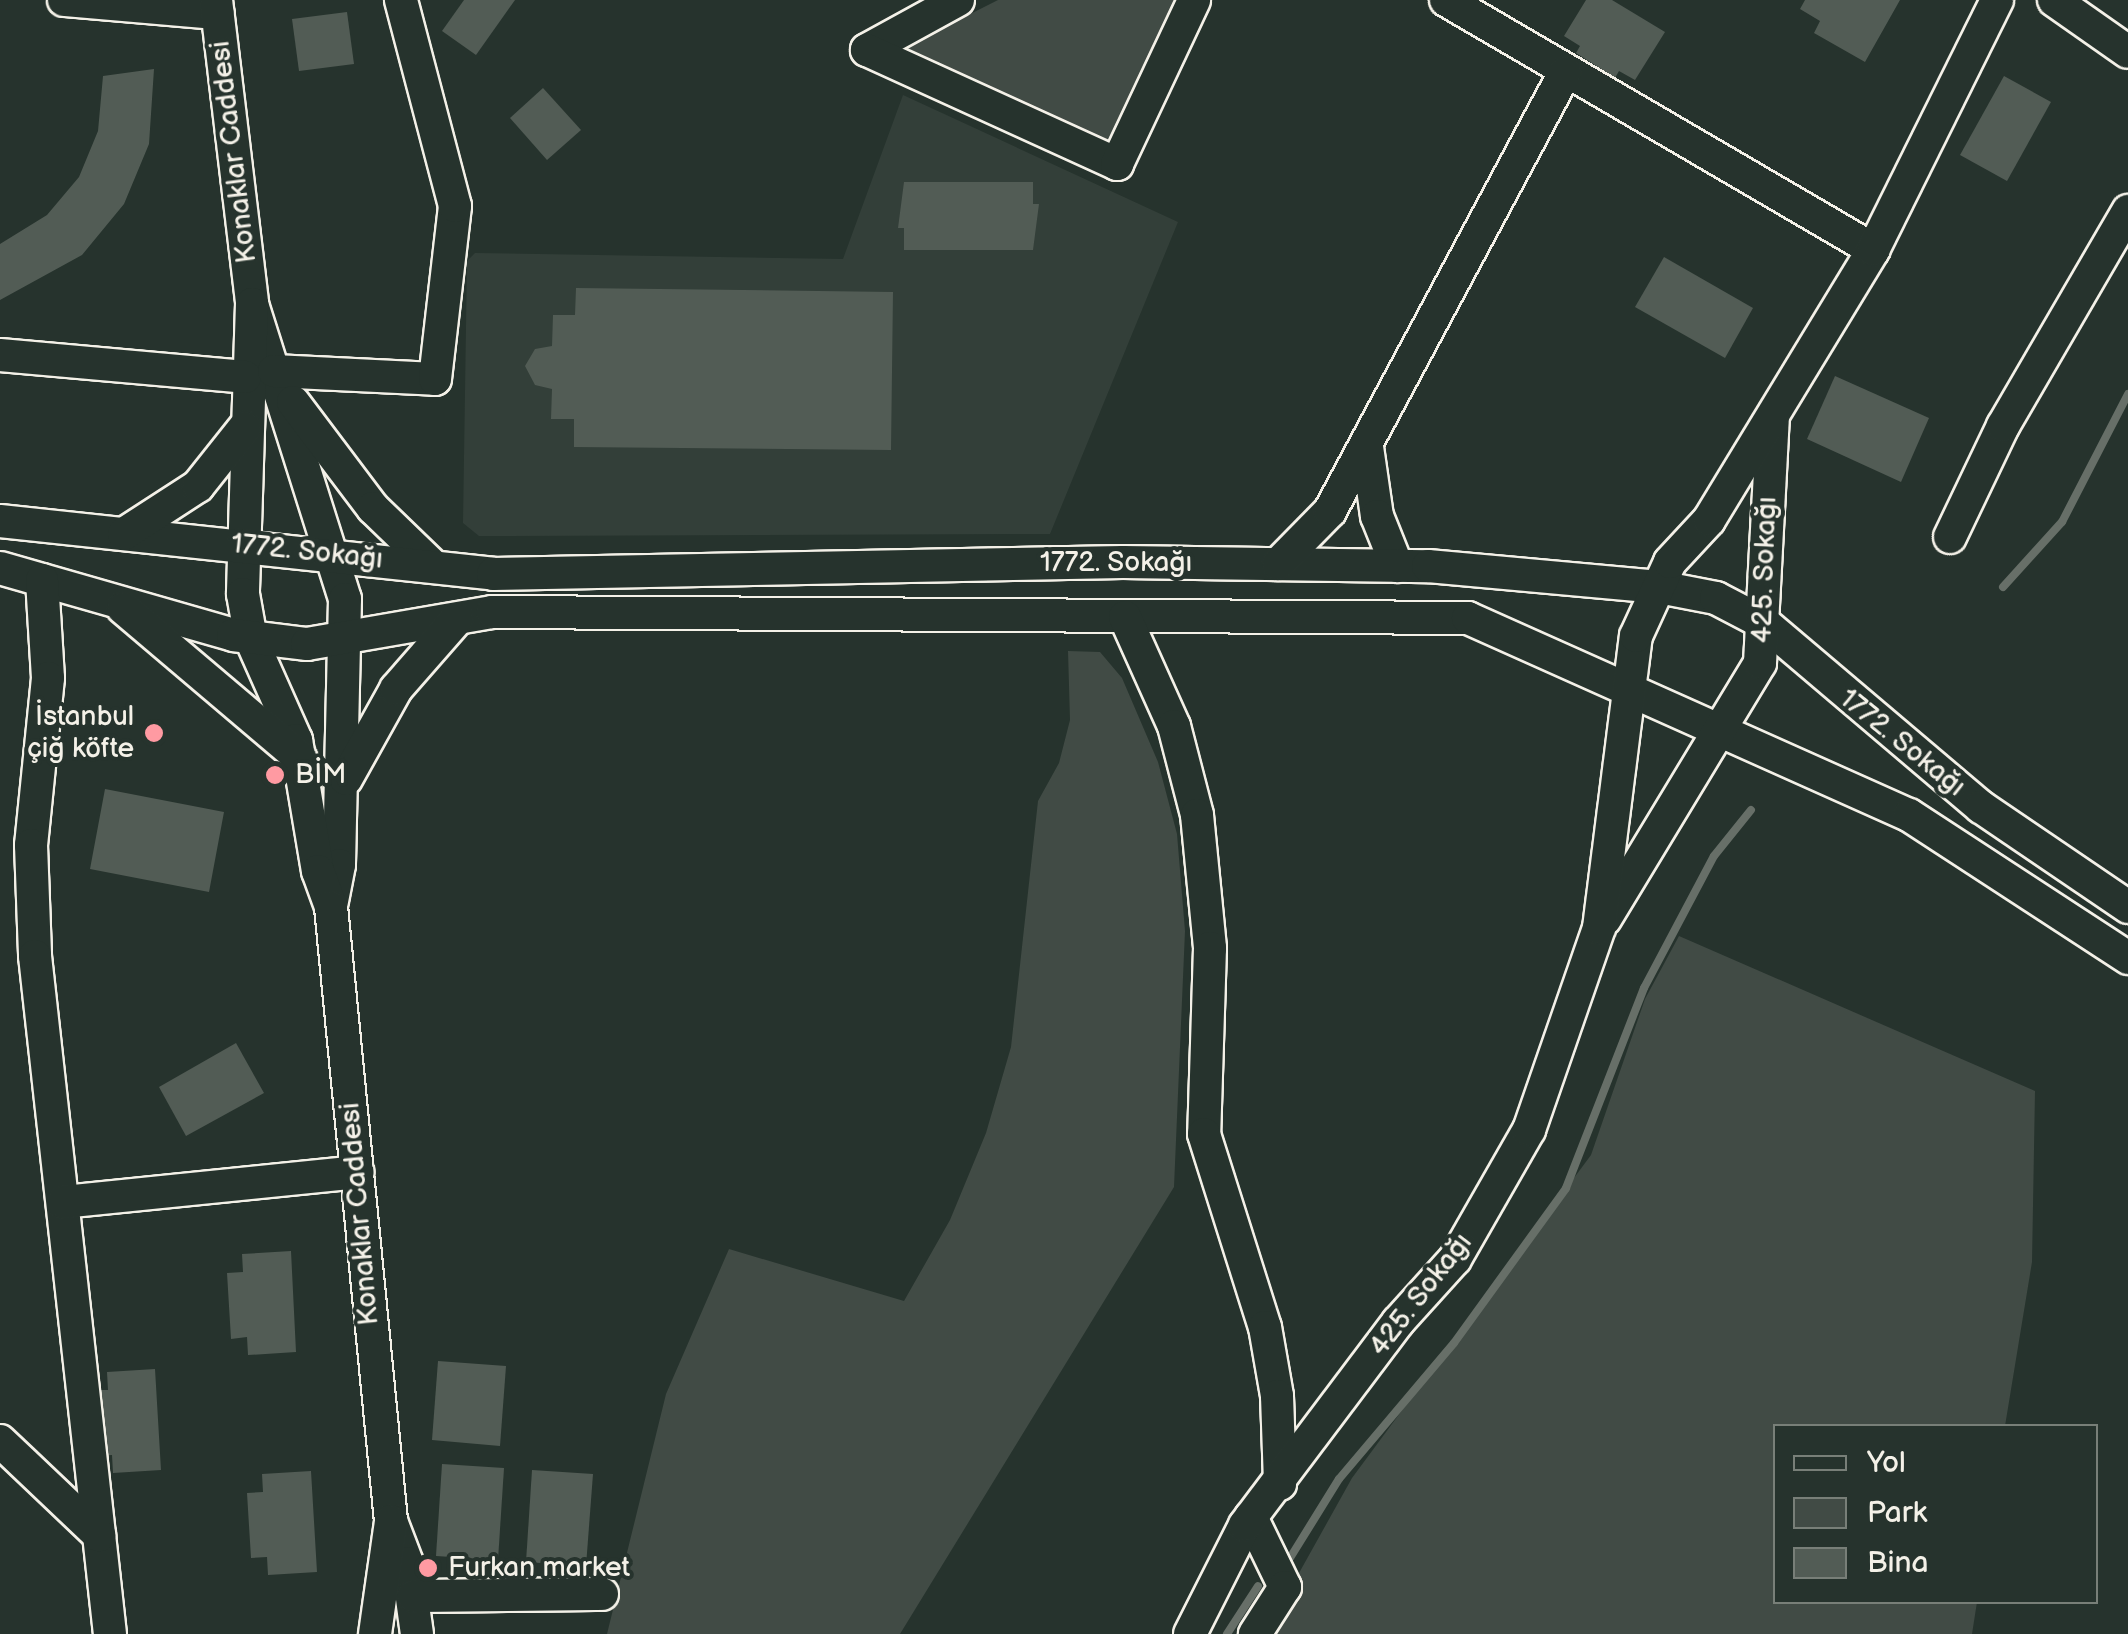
<!DOCTYPE html>
<meta charset="utf-8">
<style>
body{margin:0}
#map{position:relative;width:2128px;height:1634px;overflow:hidden;background:#26332d;font-family:"Balsamiq Sans",sans-serif}
div>[style]{position:absolute}
.built>*{inset:0;background:#333f39}
.green>*{inset:0;background:#414b45}
.stream>*{height:8px;margin:-4px;padding:0 4px;transform-origin:4px;border-radius:4px;background:#676f68}
.building>*{inset:0;background:#525c55}
.roads{filter:drop-shadow(2px 0 #f4f1e8) drop-shadow(-2px 0 #f4f1e8) drop-shadow(0 2px #f4f1e8) drop-shadow(0 -2px #f4f1e8)}
.minor>*{height:32px;margin:-16px;padding:0 16px;transform-origin:16px;border-radius:16px;background:#26332d}
.dots>*{width:28px;height:28px;translate:-50% -50%;box-sizing:border-box;border:5px solid #26332d;border-radius:50%}
span{translate:-50% -50%;white-space:nowrap;text-align:center;line-height:1.15;-webkit-text-stroke:8px #26332d;paint-order:stroke}
.street-label{font-size:28px;color:#f4f1e8}
.poi-label{font-size:28px;color:#f4f1e8}
.right{translate:-100% -50%;text-align:right}
.left{translate:0 -50%;text-align:left}
.legend{position:absolute;left:1773px;top:1424px;width:325px;height:180px;box-sizing:border-box;background:#26332d;border:2px solid #787f78;margin:0;padding:12px 18px;list-style:none;font-size:30px;color:#f4f1e8}
.legend li{display:flex;align-items:center;gap:20px;height:50px}
.legend b{width:50px;border:2px solid #787f78}
</style>
<div id="map">
<div class="built">
<div style="clip-path:polygon(903px 95px,1178px 222px,1050px 534px,479px 536px,463px 523px,467px 261px,475px 253px,843px 259px)"></div>
</div>
<div class="green">
<div style="clip-path:polygon(998px 0,1186px 0,1122px 148px,905px 47px)"></div>
<div style="clip-path:polygon(1068px 651px,1100px 652px,1122px 678px,1158px 762px,1177px 834px,1185px 931px,1174px 1187px,900px 1634px,607px 1634px,666px 1394px,729px 1249px,904px 1301px,950px 1220px,986px 1133px,1011px 1047px,1038px 801px,1059px 763px,1070px 720px)"></div>
<div style="clip-path:polygon(1679px 936px,2035px 1091px,2032px 1262px,2005px 1426px,1776px 1426px,1776px 1602px,1977px 1602px,1972px 1634px,1265px 1634px,1352px 1478px,1591px 1155px,1645px 999px)"></div>
</div>
<div class="stream">
<div style="left:2003px;top:587px;width:88px;rotate:-47.8deg"></div>
<div style="left:2062px;top:522px;width:144px;rotate:-62.7deg"></div>
<div style="left:1290px;top:1558px;width:93px;rotate:-58.2deg"></div>
<div style="left:1339px;top:1479px;width:178px;rotate:-49.8deg"></div>
<div style="left:1454px;top:1343px;width:191px;rotate:-54.1deg"></div>
<div style="left:1566px;top:1188px;width:215px;rotate:-68.7deg"></div>
<div style="left:1644px;top:988px;width:149px;rotate:-62.1deg"></div>
<div style="left:1714px;top:856px;width:59px;rotate:-51.2deg"></div>
<div style="left:1227px;top:1634px;width:57px;rotate:-57.1deg"></div>
</div>
<div class="building">
<div style="clip-path:polygon(464px 0,515px 0,476px 55px,442px 31px)"></div>
<div style="clip-path:polygon(1586px 0,1612px 0,1665px 32px,1635px 80px,1619px 71px,1615px 78px,1576px 53px,1580px 46px,1564px 36px)"></div>
<div style="clip-path:polygon(1805px 0,1900px 0,1865px 62px,1814px 33px,1820px 21px,1800px 9px)"></div>
<div style="clip-path:polygon(347px 12px,354px 64px,299px 71px,292px 19px)"></div>
<div style="clip-path:polygon(154px 69px,149px 144px,124px 204px,82px 255px,0 300px,0 244px,47px 215px,79px 177px,98px 131px,103px 76px)"></div>
<div style="clip-path:polygon(2004px 76px,2051px 102px,2007px 181px,1960px 155px)"></div>
<div style="clip-path:polygon(543px 88px,581px 130px,547px 160px,510px 118px)"></div>
<div style="clip-path:polygon(904px 182px,1033px 182px,1033px 204px,1039px 204px,1033px 250px,904px 250px,904px 228px,898px 228px)"></div>
<div style="clip-path:polygon(1664px 257px,1753px 308px,1725px 358px,1635px 307px)"></div>
<div style="clip-path:polygon(576px 288px,893px 292px,891px 450px,574px 447px,574px 419px,551px 419px,552px 389px,535px 385px,525px 366px,535px 349px,552px 346px,553px 315px,575px 315px)"></div>
<div style="clip-path:polygon(1835px 376px,1929px 418px,1901px 482px,1807px 439px)"></div>
<div style="clip-path:polygon(105px 789px,224px 812px,209px 892px,90px 869px)"></div>
<div style="clip-path:polygon(236px 1043px,264px 1093px,186px 1136px,159px 1087px)"></div>
<div style="clip-path:polygon(291px 1251px,296px 1352px,248px 1355px,247px 1337px,231px 1339px,227px 1273px,243px 1272px,242px 1254px)"></div>
<div style="clip-path:polygon(438px 1361px,506px 1366px,500px 1446px,432px 1440px)"></div>
<div style="clip-path:polygon(155px 1369px,161px 1470px,113px 1473px,112px 1455px,96px 1456px,92px 1390px,108px 1390px,107px 1372px)"></div>
<div style="clip-path:polygon(442px 1464px,504px 1468px,498px 1560px,436px 1556px)"></div>
<div style="clip-path:polygon(532px 1470px,593px 1474px,586px 1566px,526px 1562px)"></div>
<div style="clip-path:polygon(311px 1471px,317px 1572px,268px 1575px,267px 1557px,251px 1558px,247px 1493px,263px 1492px,262px 1474px)"></div>
</div>
<div class="roads">
<div class="minor">
<div style="left:64px;top:0;width:154px;rotate:4.9deg"></div>
<div style="left:216px;top:0;width:306px;rotate:83.2deg"></div>
<div style="left:252px;top:304px;width:309px;rotate:72.5deg"></div>
<div style="left:345px;top:599px;width:266px;rotate:91.3deg"></div>
<div style="left:339px;top:865px;width:38px;rotate:101deg"></div>
<div style="left:958px;top:0;width:104px;rotate:151.2deg"></div>
<div style="left:867px;top:50px;width:275px;rotate:24.5deg"></div>
<div style="left:1117px;top:164px;width:181px;rotate:-64.8deg"></div>
<div style="left:1446px;top:0;width:495px;rotate:30.3deg"></div>
<div style="left:2054px;top:0;width:90px;rotate:35.1deg"></div>
<div style="left:252px;top:304px;width:290px;rotate:91.8deg"></div>
<div style="left:243px;top:594px;width:46px;rotate:79.9deg"></div>
<div style="left:251px;top:639px;width:111px;rotate:66deg"></div>
<div style="left:296px;top:740px;width:133px;rotate:80.5deg"></div>
<div style="left:318px;top:871px;width:38px;rotate:70deg"></div>
<div style="left:331px;top:907px;width:617px;rotate:84.42deg"></div>
<div style="left:391px;top:1521px;width:45px;rotate:69.1deg"></div>
<div style="left:407px;top:1563px;width:72px;rotate:82deg"></div>
<div style="left:0;top:355px;width:246px;rotate:5.1deg"></div>
<div style="left:274px;top:371px;width:161px;rotate:2.8deg"></div>
<div style="left:435px;top:379px;width:174px;rotate:-83.4deg"></div>
<div style="left:455px;top:206px;width:213px;rotate:-104.7deg"></div>
<div style="left:293px;top:402px;width:133px;rotate:53deg"></div>
<div style="left:373px;top:508px;width:82px;rotate:44deg"></div>
<div style="left:1367px;top:447px;width:70px;rotate:81.8deg"></div>
<div style="left:1377px;top:516px;width:54px;rotate:68.2deg"></div>
<div style="left:0;top:521px;width:496px;rotate:6.1deg"></div>
<div style="left:493px;top:574px;width:630px;rotate:-1.09deg"></div>
<div style="left:1123px;top:562px;width:305px;rotate:0.8deg"></div>
<div style="left:1428px;top:566px;width:232px;rotate:5.2deg"></div>
<div style="left:1659px;top:587px;width:58px;rotate:10.9deg"></div>
<div style="left:1716px;top:598px;width:54px;rotate:27.5deg"></div>
<div style="left:1764px;top:623px;width:285px;rotate:40.3deg"></div>
<div style="left:1981px;top:807px;width:178px;rotate:34.2deg"></div>
<div style="left:124px;top:534px;width:88px;rotate:-33deg"></div>
<div style="left:198px;top:486px;width:75px;rotate:-51.5deg"></div>
<div style="left:1950px;top:537px;width:123px;rotate:-64.5deg"></div>
<div style="left:2003px;top:426px;width:249px;rotate:-59.8deg"></div>
<div style="left:1278px;top:564px;width:74px;rotate:-45.5deg"></div>
<div style="left:1330px;top:511px;width:498px;rotate:-61.8deg"></div>
<div style="left:0;top:568px;width:242px;rotate:16deg"></div>
<div style="left:233px;top:635px;width:75px;rotate:6.9deg"></div>
<div style="left:307px;top:644px;width:188px;rotate:-9.8deg"></div>
<div style="left:492px;top:612px;width:976px;rotate:0.35deg"></div>
<div style="left:1468px;top:618px;width:483px;rotate:24.1deg"></div>
<div style="left:1909px;top:815px;width:262px;rotate:33.1deg"></div>
<div style="left:42px;top:580px;width:98px;rotate:86.5deg"></div>
<div style="left:48px;top:678px;width:168px;rotate:95.8deg"></div>
<div style="left:31px;top:845px;width:111px;rotate:87.9deg"></div>
<div style="left:35px;top:956px;width:682px;rotate:83.69deg"></div>
<div style="left:123px;top:608px;width:233px;rotate:40.3deg"></div>
<div style="left:1125px;top:617px;width:120px;rotate:65.8deg"></div>
<div style="left:1174px;top:726px;width:92px;rotate:75.5deg"></div>
<div style="left:1197px;top:815px;width:134px;rotate:84.4deg"></div>
<div style="left:1210px;top:948px;width:186px;rotate:91.8deg"></div>
<div style="left:1204px;top:1134px;width:202px;rotate:72.5deg"></div>
<div style="left:1265px;top:1327px;width:70px;rotate:80.1deg"></div>
<div style="left:1277px;top:1396px;width:88px;rotate:88deg"></div>
<div style="left:346px;top:779px;width:103px;rotate:-60.9deg"></div>
<div style="left:396px;top:689px;width:93px;rotate:-48.9deg"></div>
<div style="left:1605px;top:919px;width:299px;rotate:-58.8deg"></div>
<div style="left:1760px;top:663px;width:246px;rotate:-87deg"></div>
<div style="left:63px;top:1202px;width:296px;rotate:-5.8deg"></div>
<div style="left:0;top:1441px;width:137px;rotate:43.5deg"></div>
<div style="left:1251px;top:1517px;width:78px;rotate:64.1deg"></div>
<div style="left:1285px;top:1587px;width:56px;rotate:122.6deg"></div>
<div style="left:413px;top:1596px;width:189px;rotate:-0.6deg"></div>
<div style="left:375px;top:1634px;width:114px;rotate:-81.9deg"></div>
<div style="left:1190px;top:1634px;width:122px;rotate:-63.2deg"></div>
<div style="left:1245px;top:1525px;width:254px;rotate:-53deg"></div>
<div style="left:1398px;top:1322px;width:85px;rotate:-47.9deg"></div>
<div style="left:1455px;top:1259px;width:149px;rotate:-60.2deg"></div>
<div style="left:1529px;top:1130px;width:214px;rotate:-70.9deg"></div>
<div style="left:1599px;top:928px;width:294px;rotate:-82.8deg"></div>
<div style="left:1636px;top:636px;width:81px;rotate:-65.3deg"></div>
<div style="left:1670px;top:562px;width:57px;rotate:-47.1deg"></div>
<div style="left:1709px;top:520px;width:316px;rotate:-58.7deg"></div>
<div style="left:1873px;top:250px;width:279px;rotate:-63.6deg"></div>
</div>
</div>
<div class="dots">
<div style="left:154px;top:733px;background:#ff9aa2"></div>
<div style="left:275px;top:775px;background:#ff9aa2"></div>
<div style="left:428px;top:1568px;background:#ff9aa2"></div>
</div>
<div class="street-label">
<span style="left:234px;top:152px;rotate:-97deg">Konaklar Caddesi</span>
<span style="left:307px;top:552px;rotate:6deg">1772. Sokağı</span>
<span style="left:1116px;top:563px">1772. Sokağı</span>
<span style="left:1765px;top:570px;rotate:-88deg">425. Sokağı</span>
<span style="left:1902px;top:743px;rotate:39deg">1772. Sokağı</span>
<span style="left:360px;top:1214px;rotate:-95deg">Konaklar Caddesi</span>
<span style="left:1421px;top:1295px;rotate:-52deg">425. Sokağı</span>
</div>
<div class="poi-label">
<span class="right" style="left:134px;top:733px">İstanbul<br>çiğ köfte</span>
<span class="left" style="left:295px;top:775px">BİM</span>
<span class="left" style="left:448px;top:1568px">Furkan market</span>
</div>
<ul class="legend">
<li><b style="height:12px;background:#26332d"></b>Yol</li>
<li><b style="height:28px;background:#414b45"></b>Park</li>
<li><b style="height:28px;background:#525c55"></b>Bina</li>
</ul>
</div>
